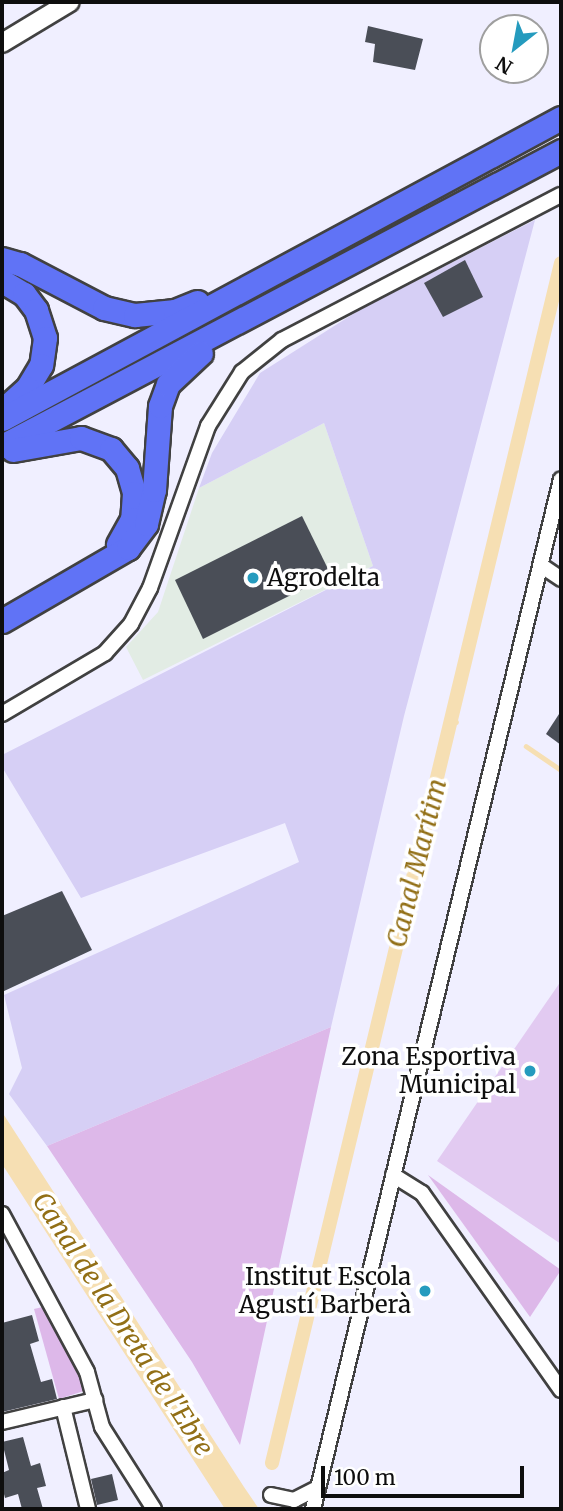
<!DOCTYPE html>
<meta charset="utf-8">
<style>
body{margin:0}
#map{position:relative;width:563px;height:1511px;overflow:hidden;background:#f0efff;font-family:Merriweather,serif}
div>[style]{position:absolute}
.industrial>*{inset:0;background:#e2ece4}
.farmland>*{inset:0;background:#d6cff5}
.green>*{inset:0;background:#ddb8e9}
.pitch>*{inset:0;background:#e2caf1}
.water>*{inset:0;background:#f6dfb3}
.stream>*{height:4.5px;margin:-2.25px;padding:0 2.25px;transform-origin:2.25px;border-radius:2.25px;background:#f6dfb3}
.canal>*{height:14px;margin:-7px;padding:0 7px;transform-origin:7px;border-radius:7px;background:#f6dfb3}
.building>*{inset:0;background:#4a4e57}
.roads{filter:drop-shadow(2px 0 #414141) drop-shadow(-2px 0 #414141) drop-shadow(0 2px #414141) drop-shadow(0 -2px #414141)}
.minor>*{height:14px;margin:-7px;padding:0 7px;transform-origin:7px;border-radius:7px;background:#fff}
.tertiary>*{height:18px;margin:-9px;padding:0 9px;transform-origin:9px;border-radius:9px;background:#fff}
.trunk>*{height:23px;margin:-11.5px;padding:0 11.5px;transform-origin:11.5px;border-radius:11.5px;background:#6073f6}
.dots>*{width:19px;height:19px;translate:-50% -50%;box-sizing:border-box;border:4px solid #fff;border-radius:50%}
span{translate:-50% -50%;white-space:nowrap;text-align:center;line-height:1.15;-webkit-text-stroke:7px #fff;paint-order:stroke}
.poi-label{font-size:24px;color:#0e0e0e}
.left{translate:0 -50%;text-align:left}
.right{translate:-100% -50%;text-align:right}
.water-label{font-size:26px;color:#926f16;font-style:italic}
.frame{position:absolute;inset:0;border:4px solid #0e0e0e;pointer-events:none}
.north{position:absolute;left:479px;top:14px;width:70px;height:70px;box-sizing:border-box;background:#fff;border:2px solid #9f9f9f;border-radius:50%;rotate:211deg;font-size:19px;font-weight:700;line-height:28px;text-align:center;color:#0e0e0e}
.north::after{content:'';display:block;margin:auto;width:24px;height:32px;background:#259bbe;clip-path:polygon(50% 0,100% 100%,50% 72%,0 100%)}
.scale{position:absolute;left:321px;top:1466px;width:203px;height:32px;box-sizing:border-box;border:4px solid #0e0e0e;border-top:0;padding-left:9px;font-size:21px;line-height:24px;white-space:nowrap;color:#0e0e0e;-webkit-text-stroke:5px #fff;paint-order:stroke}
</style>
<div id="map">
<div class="industrial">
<div style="clip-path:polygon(324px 423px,373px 566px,143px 680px,126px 647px,158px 612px,199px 488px)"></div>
</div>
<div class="farmland">
<div style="clip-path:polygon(535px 220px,404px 716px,331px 1027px,47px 1146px,9px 1094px,22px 1068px,4px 995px,299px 862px,285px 823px,81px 898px,2px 767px,2px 755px,373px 566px,324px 423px,199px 488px,212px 453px,260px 373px,361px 309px)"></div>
</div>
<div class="green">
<div style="clip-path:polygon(331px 1027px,240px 1445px,192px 1362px,47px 1146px)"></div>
<div style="clip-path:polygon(428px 1175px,561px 1270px,530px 1317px)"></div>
<div style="clip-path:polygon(47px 1306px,87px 1390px,59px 1399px,34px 1309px)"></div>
</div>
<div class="pitch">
<div style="clip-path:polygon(561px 981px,561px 1244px,437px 1161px)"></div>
</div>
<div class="water">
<div style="clip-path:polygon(2px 1112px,244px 1487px,259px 1509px,225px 1509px,2px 1164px)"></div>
</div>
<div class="stream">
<div style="left:450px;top:721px;width:6px;rotate:9deg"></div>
<div style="left:526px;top:746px;width:42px;rotate:34.4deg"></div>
</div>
<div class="canal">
<div style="left:272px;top:1463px;width:1234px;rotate:-76.46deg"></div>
</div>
<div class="building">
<div style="clip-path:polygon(368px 26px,423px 39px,415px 70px,373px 62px,375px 44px,365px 42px)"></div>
<div style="clip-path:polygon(465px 260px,483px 297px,443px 317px,424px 283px)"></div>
<div style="clip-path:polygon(302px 516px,331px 575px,203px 639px,175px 580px)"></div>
<div style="clip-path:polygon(561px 711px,561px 745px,546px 734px)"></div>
<div style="clip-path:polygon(62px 891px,92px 950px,2px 992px,2px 916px)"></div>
<div style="clip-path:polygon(32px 1315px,39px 1341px,30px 1344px,41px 1382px,52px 1379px,57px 1399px,2px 1412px,2px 1323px)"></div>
<div style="clip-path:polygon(23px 1437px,31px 1466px,40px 1463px,46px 1486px,37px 1488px,43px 1509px,22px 1509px,18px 1494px,5px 1498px,2px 1486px,2px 1473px,9px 1470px,2px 1442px)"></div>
<div style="clip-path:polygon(112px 1474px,118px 1500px,97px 1505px,91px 1479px)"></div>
</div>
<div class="roads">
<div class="minor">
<div style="left:542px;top:566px;width:23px;rotate:34deg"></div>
<div style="left:2px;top:714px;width:120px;rotate:-30.6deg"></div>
<div style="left:105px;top:653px;width:39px;rotate:-48deg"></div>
<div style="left:131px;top:624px;width:41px;rotate:-62.2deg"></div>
<div style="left:150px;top:588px;width:172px;rotate:-70.3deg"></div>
<div style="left:208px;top:426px;width:64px;rotate:-57.8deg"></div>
<div style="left:242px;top:372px;width:51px;rotate:-38.7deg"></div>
<div style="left:282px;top:340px;width:314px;rotate:-27.5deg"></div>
<div style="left:393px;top:1175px;width:34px;rotate:32deg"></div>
<div style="left:422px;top:1193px;width:241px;rotate:54.8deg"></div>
<div style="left:2px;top:1214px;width:179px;rotate:61.7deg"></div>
<div style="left:87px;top:1372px;width:57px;rotate:74.7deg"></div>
<div style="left:102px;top:1427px;width:97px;rotate:57.6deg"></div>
<div style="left:63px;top:1407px;width:105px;rotate:76.2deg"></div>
<div style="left:2px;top:1422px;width:96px;rotate:-13.3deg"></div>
<div style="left:271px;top:1495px;width:24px;rotate:12deg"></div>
<div style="left:294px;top:1500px;width:27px;rotate:-27deg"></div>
<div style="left:313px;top:1509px;width:1059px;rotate:-76.46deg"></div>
</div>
<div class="tertiary">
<div style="left:2px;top:43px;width:79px;rotate:-31.1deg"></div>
</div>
<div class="trunk">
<div style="left:2px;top:259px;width:19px;rotate:16deg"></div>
<div style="left:20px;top:264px;width:95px;rotate:27.6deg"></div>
<div style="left:104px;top:308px;width:32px;rotate:13deg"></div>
<div style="left:135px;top:315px;width:40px;rotate:-5.7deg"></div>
<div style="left:175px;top:311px;width:24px;rotate:-22deg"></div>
<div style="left:2px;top:281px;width:26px;rotate:31deg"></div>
<div style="left:24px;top:294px;width:20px;rotate:53deg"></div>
<div style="left:36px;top:310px;width:29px;rotate:72deg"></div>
<div style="left:45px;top:338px;width:27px;rotate:98deg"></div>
<div style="left:41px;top:365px;width:27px;rotate:121deg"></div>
<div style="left:27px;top:388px;width:28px;rotate:138deg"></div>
<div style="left:2px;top:419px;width:635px;rotate:-28.3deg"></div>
<div style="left:2px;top:446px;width:632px;rotate:-27.82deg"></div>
<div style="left:13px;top:450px;width:69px;rotate:-10deg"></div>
<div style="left:81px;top:438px;width:32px;rotate:20deg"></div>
<div style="left:111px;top:449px;width:25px;rotate:50deg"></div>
<div style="left:127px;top:468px;width:26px;rotate:74deg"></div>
<div style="left:134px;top:493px;width:26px;rotate:94deg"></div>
<div style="left:132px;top:519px;width:29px;rotate:119deg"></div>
<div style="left:2px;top:621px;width:146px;rotate:-30.1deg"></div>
<div style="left:128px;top:548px;width:30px;rotate:-53deg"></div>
<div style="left:146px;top:524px;width:35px;rotate:-77deg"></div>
<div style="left:154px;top:490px;width:84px;rotate:-85.9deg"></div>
<div style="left:160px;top:406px;width:23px;rotate:-70deg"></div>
<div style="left:168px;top:384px;width:45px;rotate:-43.2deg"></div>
</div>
</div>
<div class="dots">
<div style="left:253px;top:578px;background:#259bbe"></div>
<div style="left:530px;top:1071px;background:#259bbe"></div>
<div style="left:425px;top:1291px;background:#259bbe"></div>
</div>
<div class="poi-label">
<span class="left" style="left:267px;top:578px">Agrodelta</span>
<span class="right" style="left:516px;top:1071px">Zona Esportiva<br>Municipal</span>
<span class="right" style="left:411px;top:1291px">Institut Escola<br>Agustí Barberà</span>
</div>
<div class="water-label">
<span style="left:417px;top:863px;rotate:-76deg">Canal Marítim</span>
<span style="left:123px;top:1324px;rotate:57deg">Canal de la Dreta de l'Ebre</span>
</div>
<div class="frame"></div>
<div class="north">N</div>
<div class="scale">100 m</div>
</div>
